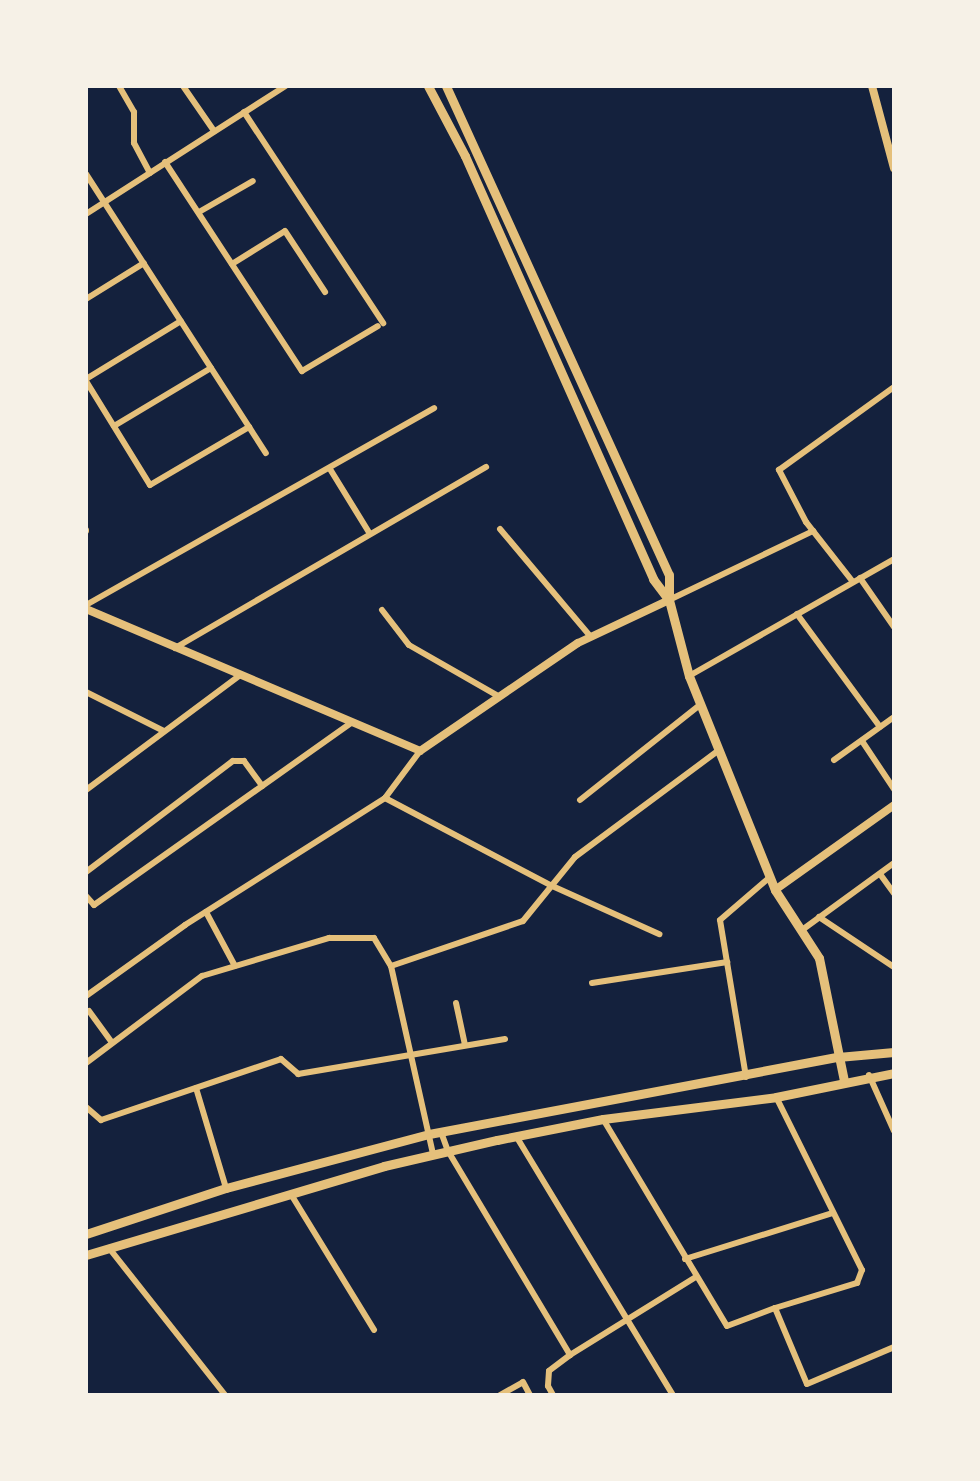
<!DOCTYPE html>
<style>
body{margin:0}
#map{position:relative;width:980px;height:1481px;overflow:hidden;background:#14213d;font-family:Montserrat,sans-serif}
div>[style]{position:absolute}
.minor>*{height:6px;margin:-3px;padding:0 3px;transform-origin:3px;border-radius:3px;background:#e5c07b}
.tertiary>*{height:8px;margin:-4px;padding:0 4px;transform-origin:4px;border-radius:4px;background:#e5c07b}
.secondary>*{height:9px;margin:-4.5px;padding:0 4.5px;transform-origin:4.5px;border-radius:4.5px;background:#e5c07b}
span{translate:-50% -50%;white-space:nowrap;text-align:center;line-height:1.15;-webkit-text-stroke:7px #f6f1e7;paint-order:stroke}
.frame{position:absolute;inset:0;border:88px solid #f6f1e7;pointer-events:none}
</style>
<div id="map">
<div class="minor">
<div style="left:119px;top:86px;width:30px;rotate:60deg"></div>
<div style="left:134px;top:112px;width:31px;rotate:90deg"></div>
<div style="left:134px;top:143px;width:34px;rotate:62deg"></div>
<div style="left:183px;top:86px;width:55px;rotate:55.4deg"></div>
<div style="left:244px;top:112px;width:253px;rotate:56.6deg"></div>
<div style="left:165px;top:162px;width:250px;rotate:56.8deg"></div>
<div style="left:302px;top:371px;width:88px;rotate:-30.6deg"></div>
<div style="left:86px;top:174px;width:332px;rotate:57.2deg"></div>
<div style="left:199px;top:212px;width:62px;rotate:-29.9deg"></div>
<div style="left:86px;top:214px;width:237px;rotate:-32.7deg"></div>
<div style="left:232px;top:264px;width:62px;rotate:-31.9deg"></div>
<div style="left:285px;top:231px;width:73px;rotate:56.7deg"></div>
<div style="left:86px;top:299px;width:68px;rotate:-31.8deg"></div>
<div style="left:86px;top:379px;width:111px;rotate:-31.4deg"></div>
<div style="left:86px;top:381px;width:122px;rotate:58.4deg"></div>
<div style="left:150px;top:485px;width:115px;rotate:-30.4deg"></div>
<div style="left:114px;top:426px;width:113px;rotate:-30.9deg"></div>
<div style="left:330px;top:469px;width:76px;rotate:58.4deg"></div>
<div style="left:500px;top:529px;width:141px;rotate:49.9deg"></div>
<div style="left:86px;top:530px;width:1px;rotate:90deg"></div>
<div style="left:860px;top:578px;width:60px;rotate:55.2deg"></div>
<div style="left:853px;top:582px;width:76px;rotate:-128.1deg"></div>
<div style="left:806px;top:522px;width:59px;rotate:-117.4deg"></div>
<div style="left:779px;top:470px;width:142px;rotate:-35.8deg"></div>
<div style="left:669px;top:600px;width:160px;rotate:-25.6deg"></div>
<div style="left:86px;top:605px;width:400px;rotate:-29.5deg"></div>
<div style="left:382px;top:610px;width:44px;rotate:52.4deg"></div>
<div style="left:409px;top:645px;width:103px;rotate:29.8deg"></div>
<div style="left:797px;top:614px;width:140px;rotate:53.7deg"></div>
<div style="left:175px;top:648px;width:360px;rotate:-30.2deg"></div>
<div style="left:689px;top:676px;width:236px;rotate:-29.7deg"></div>
<div style="left:86px;top:692px;width:87px;rotate:26.6deg"></div>
<div style="left:862px;top:741px;width:58px;rotate:56.3deg"></div>
<div style="left:834px;top:760px;width:74px;rotate:-35.6deg"></div>
<div style="left:86px;top:790px;width:191px;rotate:-36.7deg"></div>
<div style="left:385px;top:798px;width:187px;rotate:27.8deg"></div>
<div style="left:550px;top:885px;width:120px;rotate:24.2deg"></div>
<div style="left:580px;top:800px;width:153px;rotate:-38.4deg"></div>
<div style="left:86px;top:872px;width:184px;rotate:-37.1deg"></div>
<div style="left:233px;top:761px;width:11px"></div>
<div style="left:244px;top:761px;width:31px;rotate:54deg"></div>
<div style="left:880px;top:874px;width:24px;rotate:54deg"></div>
<div style="left:86px;top:896px;width:12px;rotate:48deg"></div>
<div style="left:94px;top:905px;width:314px;rotate:-35.3deg"></div>
<div style="left:206px;top:912px;width:61px;rotate:61.8deg"></div>
<div style="left:819px;top:917px;width:90px;rotate:33.7deg"></div>
<div style="left:802px;top:930px;width:114px;rotate:-36.1deg"></div>
<div style="left:391px;top:966px;width:139px;rotate:-18.8deg"></div>
<div style="left:523px;top:921px;width:82px;rotate:-50.9deg"></div>
<div style="left:575px;top:857px;width:179px;rotate:-36.6deg"></div>
<div style="left:592px;top:983px;width:137px;rotate:-8.8deg"></div>
<div style="left:86px;top:996px;width:122px;rotate:-35.6deg"></div>
<div style="left:185px;top:925px;width:237px;rotate:-32.4deg"></div>
<div style="left:385px;top:798px;width:59px;rotate:-53.3deg"></div>
<div style="left:456px;top:1003px;width:43px;rotate:77.9deg"></div>
<div style="left:89px;top:1011px;width:39px;rotate:54deg"></div>
<div style="left:86px;top:1063px;width:145px;rotate:-36.9deg"></div>
<div style="left:202px;top:976px;width:133px;rotate:-16.7deg"></div>
<div style="left:329px;top:938px;width:45px"></div>
<div style="left:374px;top:938px;width:33px;rotate:59deg"></div>
<div style="left:391px;top:966px;width:193px;rotate:77.4deg"></div>
<div style="left:869px;top:1075px;width:61px;rotate:65.9deg"></div>
<div style="left:746px;top:1077px;width:159px;rotate:-99.4deg"></div>
<div style="left:720px;top:920px;width:66px;rotate:-40.7deg"></div>
<div style="left:196px;top:1088px;width:104px;rotate:73.3deg"></div>
<div style="left:86px;top:1107px;width:20px;rotate:41deg"></div>
<div style="left:101px;top:1120px;width:190px;rotate:-18.7deg"></div>
<div style="left:281px;top:1059px;width:23px;rotate:41deg"></div>
<div style="left:298px;top:1074px;width:210px;rotate:-9.6deg"></div>
<div style="left:603px;top:1119px;width:241px;rotate:59.1deg"></div>
<div style="left:727px;top:1326px;width:51px;rotate:-20.6deg"></div>
<div style="left:775px;top:1308px;width:82px;rotate:67.2deg"></div>
<div style="left:807px;top:1384px;width:95px;rotate:-23deg"></div>
<div style="left:441px;top:1132px;width:20px;rotate:70deg"></div>
<div style="left:448px;top:1151px;width:238px;rotate:59.1deg"></div>
<div style="left:570px;top:1355px;width:26px;rotate:143deg"></div>
<div style="left:549px;top:1371px;width:15px;rotate:94deg"></div>
<div style="left:548px;top:1386px;width:10px;rotate:61deg"></div>
<div style="left:516px;top:1136px;width:303px;rotate:58.8deg"></div>
<div style="left:292px;top:1196px;width:157px;rotate:58.5deg"></div>
<div style="left:109px;top:1248px;width:187px;rotate:51.7deg"></div>
<div style="left:685px;top:1259px;width:155px;rotate:-17.3deg"></div>
<div style="left:775px;top:1308px;width:86px;rotate:-17deg"></div>
<div style="left:857px;top:1283px;width:14px;rotate:-69deg"></div>
<div style="left:862px;top:1270px;width:193px;rotate:-116.4deg"></div>
<div style="left:570px;top:1355px;width:148px;rotate:-31.8deg"></div>
<div style="left:500px;top:1395px;width:26px;rotate:-29deg"></div>
<div style="left:523px;top:1382px;width:15px;rotate:62deg"></div>
</div>
<div class="tertiary">
<div style="left:872px;top:86px;width:85px;rotate:75deg"></div>
<div style="left:86px;top:609px;width:363px;rotate:23deg"></div>
<div style="left:420px;top:751px;width:191px;rotate:-34.4deg"></div>
<div style="left:578px;top:643px;width:101px;rotate:-25.3deg"></div>
<div style="left:775px;top:890px;width:146px;rotate:-35.5deg"></div>
</div>
<div class="secondary">
<div style="left:428px;top:86px;width:79px;rotate:62.1deg"></div>
<div style="left:465px;top:156px;width:463px;rotate:66deg"></div>
<div style="left:653px;top:579px;width:26px;rotate:53deg"></div>
<div style="left:446px;top:86px;width:537px;rotate:65.49deg"></div>
<div style="left:669px;top:575px;width:25px;rotate:90deg"></div>
<div style="left:669px;top:600px;width:79px;rotate:75.3deg"></div>
<div style="left:689px;top:676px;width:231px;rotate:68.1deg"></div>
<div style="left:775px;top:890px;width:81px;rotate:57.1deg"></div>
<div style="left:819px;top:958px;width:126px;rotate:78.5deg"></div>
<div style="left:86px;top:1234px;width:147px;rotate:-18.2deg"></div>
<div style="left:226px;top:1188px;width:210px;rotate:-14.9deg"></div>
<div style="left:429px;top:1134px;width:416px;rotate:-10.7deg"></div>
<div style="left:838px;top:1057px;width:56px;rotate:-5.1deg"></div>
<div style="left:86px;top:1255px;width:311px;rotate:-16.6deg"></div>
<div style="left:384px;top:1166px;width:116px;rotate:-13deg"></div>
<div style="left:497px;top:1140px;width:108px;rotate:-11.2deg"></div>
<div style="left:603px;top:1119px;width:174px;rotate:-7.2deg"></div>
<div style="left:776px;top:1097px;width:120px;rotate:-11.5deg"></div>
</div>
<div class="frame"></div>
</div>
